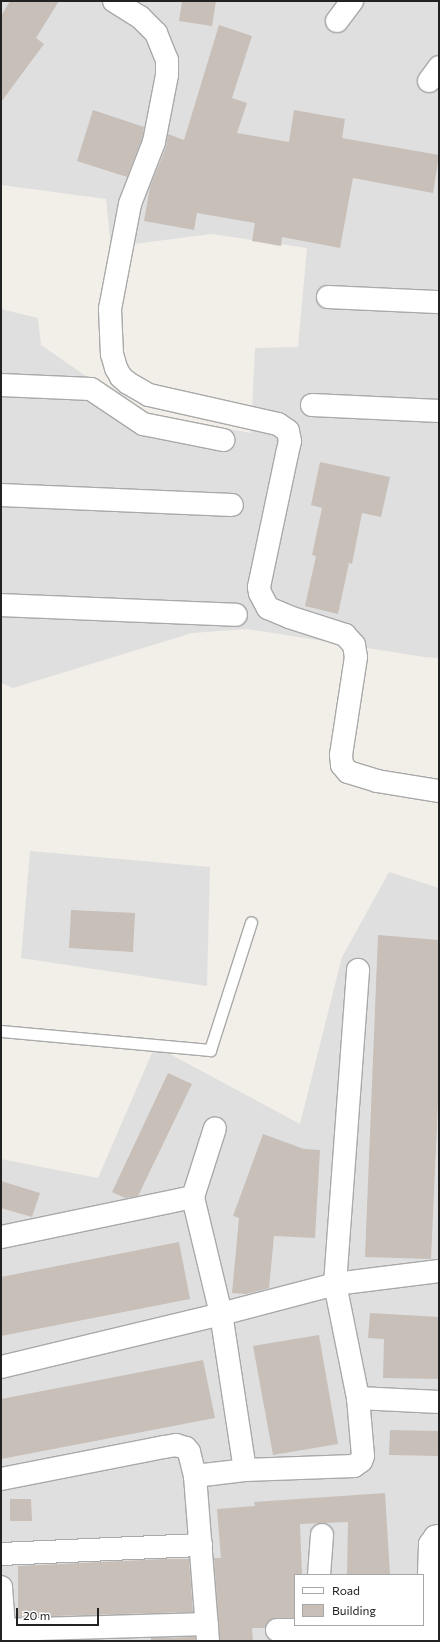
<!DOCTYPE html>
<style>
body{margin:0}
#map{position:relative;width:440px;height:1642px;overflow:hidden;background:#f2efe9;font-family:Commissioner,sans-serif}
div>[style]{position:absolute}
.residential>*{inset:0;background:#e0dfdf}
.building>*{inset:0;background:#c7bfb8}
.roads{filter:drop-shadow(1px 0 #a9a9a9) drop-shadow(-1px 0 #a9a9a9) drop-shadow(0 1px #a9a9a9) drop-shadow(0 -1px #a9a9a9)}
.lane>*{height:11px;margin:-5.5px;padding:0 5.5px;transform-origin:5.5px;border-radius:5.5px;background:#fff}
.street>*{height:22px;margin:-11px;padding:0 11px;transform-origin:11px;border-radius:11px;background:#fff}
span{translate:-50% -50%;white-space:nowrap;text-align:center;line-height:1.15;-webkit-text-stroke:4px #fff;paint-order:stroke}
.frame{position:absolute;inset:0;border:2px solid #222;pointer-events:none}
.legend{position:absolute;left:294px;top:1574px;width:130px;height:52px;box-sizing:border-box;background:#fff;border:1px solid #a7a7a7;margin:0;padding:5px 7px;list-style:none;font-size:12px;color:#222}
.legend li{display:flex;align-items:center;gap:8px;height:20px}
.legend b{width:20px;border:1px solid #a7a7a7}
.scale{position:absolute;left:16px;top:1608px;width:83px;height:18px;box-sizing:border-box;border:2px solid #222;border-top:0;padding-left:5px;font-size:12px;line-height:14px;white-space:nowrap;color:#222;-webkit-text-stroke:3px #fff;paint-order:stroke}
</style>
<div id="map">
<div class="residential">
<div style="clip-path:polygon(1px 1px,439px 1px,439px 658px,424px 657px,247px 629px,192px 633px,13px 688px,1px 683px,1px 309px,38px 318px,41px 345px,138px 412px,251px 433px,255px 348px,298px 347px,307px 248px,211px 234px,111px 247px,106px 199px,1px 185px)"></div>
<div style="clip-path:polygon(30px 851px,210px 867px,207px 986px,21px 958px)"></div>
<div style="clip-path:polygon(evenodd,389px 872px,439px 888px,439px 1641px,1px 1641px,1px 1159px,98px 1178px,155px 1046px,300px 1124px,342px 957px,389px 872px,295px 1575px,423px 1575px,423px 1625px,295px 1625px,295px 1575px)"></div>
</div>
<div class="building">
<div style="clip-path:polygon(10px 1px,59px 1px,36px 38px,44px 44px,1px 102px,1px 16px)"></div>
<div style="clip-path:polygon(182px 1px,216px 1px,212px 26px,179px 21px)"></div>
<div style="clip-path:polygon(219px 25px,252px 36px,232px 98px,247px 103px,237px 133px,289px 142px,294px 110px,345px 119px,342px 138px,439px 155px,433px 193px,353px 178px,340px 248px,282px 237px,281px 246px,252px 241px,255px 223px,197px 213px,194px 230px,144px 221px,150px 187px,166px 147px,168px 134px,184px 140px)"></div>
<div style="clip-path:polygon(93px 110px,144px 127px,142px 139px,127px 177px,77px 161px)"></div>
<div style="clip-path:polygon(320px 462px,390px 477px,381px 517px,362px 513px,352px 564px,349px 563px,338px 614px,305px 606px,316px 556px,312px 555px,322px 508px,311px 505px)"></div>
<div style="clip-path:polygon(71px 910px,135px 913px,133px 952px,69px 948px)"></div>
<div style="clip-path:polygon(378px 935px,439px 940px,439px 1080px,431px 1259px,365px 1257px)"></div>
<div style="clip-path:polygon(168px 1073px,192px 1084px,138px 1196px,125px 1198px,112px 1192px)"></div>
<div style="clip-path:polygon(263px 1134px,304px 1149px,320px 1150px,315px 1238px,274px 1236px,269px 1288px,246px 1294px,232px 1293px,239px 1218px,233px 1216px)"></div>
<div style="clip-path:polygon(1px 1181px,40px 1193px,32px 1217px,1px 1208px)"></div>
<div style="clip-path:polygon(179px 1242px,190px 1299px,1px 1336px,1px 1277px)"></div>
<div style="clip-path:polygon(370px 1313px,439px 1317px,439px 1379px,383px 1378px,384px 1339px,368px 1338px)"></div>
<div style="clip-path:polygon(319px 1335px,338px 1444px,273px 1455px,253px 1346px)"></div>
<div style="clip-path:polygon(203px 1360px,215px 1418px,1px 1459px,1px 1399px)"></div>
<div style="clip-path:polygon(390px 1430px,439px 1431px,439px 1456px,389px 1455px)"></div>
<div style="clip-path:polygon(385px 1493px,390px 1575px,347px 1575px,348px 1522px,300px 1524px,302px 1575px,295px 1575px,295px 1618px,277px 1618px,271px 1619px,265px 1628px,252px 1628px,253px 1641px,220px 1641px,214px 1558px,221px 1558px,217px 1509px,255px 1506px,254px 1502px)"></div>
<div style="clip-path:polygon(10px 1499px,31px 1499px,32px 1521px,10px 1521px)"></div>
<div style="clip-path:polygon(164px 1559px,189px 1559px,193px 1612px,18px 1617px,18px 1566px)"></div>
<div style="clip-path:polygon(195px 1637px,195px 1641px,151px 1641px,151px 1638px)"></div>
</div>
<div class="roads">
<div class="lane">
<div style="left:1px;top:1031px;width:210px;rotate:5.2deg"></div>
<div style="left:210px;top:1050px;width:134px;rotate:-72.2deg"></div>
</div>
<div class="street">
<div style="left:114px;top:1px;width:31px;rotate:32deg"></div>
<div style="left:140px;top:17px;width:23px;rotate:45deg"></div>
<div style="left:156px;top:33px;width:29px;rotate:68deg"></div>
<div style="left:167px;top:60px;width:15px;rotate:90deg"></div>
<div style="left:167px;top:75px;width:68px;rotate:101deg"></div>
<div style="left:154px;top:142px;width:66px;rotate:111.2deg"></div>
<div style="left:130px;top:204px;width:107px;rotate:100.8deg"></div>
<div style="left:110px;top:309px;width:45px;rotate:87.5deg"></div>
<div style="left:112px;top:354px;width:15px;rotate:74deg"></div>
<div style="left:116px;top:368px;width:10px;rotate:61deg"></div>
<div style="left:121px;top:377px;width:9px;rotate:41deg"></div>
<div style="left:128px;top:383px;width:24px;rotate:30deg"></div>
<div style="left:149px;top:395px;width:132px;rotate:12.7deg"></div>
<div style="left:278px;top:424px;width:12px;rotate:35deg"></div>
<div style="left:288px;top:431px;width:10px;rotate:79deg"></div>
<div style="left:290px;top:441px;width:13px;rotate:103deg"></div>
<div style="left:287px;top:454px;width:136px;rotate:101.9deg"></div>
<div style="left:259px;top:587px;width:6px;rotate:81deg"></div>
<div style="left:260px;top:593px;width:17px;rotate:62deg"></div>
<div style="left:268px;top:608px;width:23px;rotate:23deg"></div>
<div style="left:289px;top:617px;width:59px;rotate:17.8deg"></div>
<div style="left:345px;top:635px;width:13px;rotate:48deg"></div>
<div style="left:354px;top:645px;width:12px;rotate:81deg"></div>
<div style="left:356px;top:657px;width:99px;rotate:98.7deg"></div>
<div style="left:341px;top:755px;width:10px;rotate:84deg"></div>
<div style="left:342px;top:765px;width:9px;rotate:49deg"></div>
<div style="left:348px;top:772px;width:30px;rotate:17deg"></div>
<div style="left:377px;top:781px;width:63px;rotate:9.2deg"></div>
<div style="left:337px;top:21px;width:25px;rotate:-53deg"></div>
<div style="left:429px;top:81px;width:17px;rotate:-54deg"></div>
<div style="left:328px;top:297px;width:111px;rotate:2.6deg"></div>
<div style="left:1px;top:385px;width:90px;rotate:2.5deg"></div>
<div style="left:91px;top:389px;width:63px;rotate:33.9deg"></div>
<div style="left:143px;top:424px;width:82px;rotate:11.3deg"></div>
<div style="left:312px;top:405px;width:127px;rotate:2.7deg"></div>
<div style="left:1px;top:495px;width:231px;rotate:2.5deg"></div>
<div style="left:1px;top:605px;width:235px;rotate:2.4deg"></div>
<div style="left:1px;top:1237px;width:196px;rotate:-11.8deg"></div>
<div style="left:1px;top:1367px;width:226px;rotate:-13.5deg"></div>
<div style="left:221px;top:1314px;width:118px;rotate:-14.7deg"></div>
<div style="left:335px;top:1284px;width:105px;rotate:-7.1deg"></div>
<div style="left:358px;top:1398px;width:116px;rotate:-101.4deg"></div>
<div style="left:335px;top:1284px;width:315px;rotate:-85.8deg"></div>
<div style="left:245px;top:1470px;width:109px;rotate:-2.1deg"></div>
<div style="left:354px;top:1466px;width:9px;rotate:-36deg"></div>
<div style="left:361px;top:1461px;width:5px;rotate:-68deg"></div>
<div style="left:363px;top:1456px;width:58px;rotate:-94.9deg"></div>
<div style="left:358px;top:1398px;width:81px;rotate:2.8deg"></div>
<div style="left:195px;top:1476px;width:50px;rotate:-6.8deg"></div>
<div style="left:245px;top:1470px;width:158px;rotate:-98.7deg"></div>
<div style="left:221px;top:1314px;width:120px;rotate:-103.5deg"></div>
<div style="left:193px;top:1197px;width:72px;rotate:-72.3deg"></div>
<div style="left:1px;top:1479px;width:166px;rotate:-11.1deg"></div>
<div style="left:164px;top:1447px;width:12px;rotate:-9deg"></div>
<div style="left:176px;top:1445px;width:10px;rotate:17deg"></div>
<div style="left:186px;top:1448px;width:5px;rotate:53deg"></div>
<div style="left:189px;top:1452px;width:25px;rotate:76deg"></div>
<div style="left:195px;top:1476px;width:166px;rotate:85.5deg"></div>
<div style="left:1px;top:1554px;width:200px;rotate:-2.6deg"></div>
<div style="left:319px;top:1575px;width:40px;rotate:-85.7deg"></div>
<div style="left:1px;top:1587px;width:54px;rotate:85.8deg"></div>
<div style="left:4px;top:1630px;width:203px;rotate:-1.7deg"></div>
<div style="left:277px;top:1630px;width:162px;rotate:0.7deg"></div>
<div style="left:427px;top:1632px;width:88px;rotate:-88deg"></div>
<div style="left:430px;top:1544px;width:9px;rotate:-54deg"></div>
<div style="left:435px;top:1537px;width:4px;rotate:-14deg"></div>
</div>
</div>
<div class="frame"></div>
<ul class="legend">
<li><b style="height:5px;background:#fff"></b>Road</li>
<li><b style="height:11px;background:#c7bfb8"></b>Building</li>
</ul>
<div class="scale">20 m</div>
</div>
